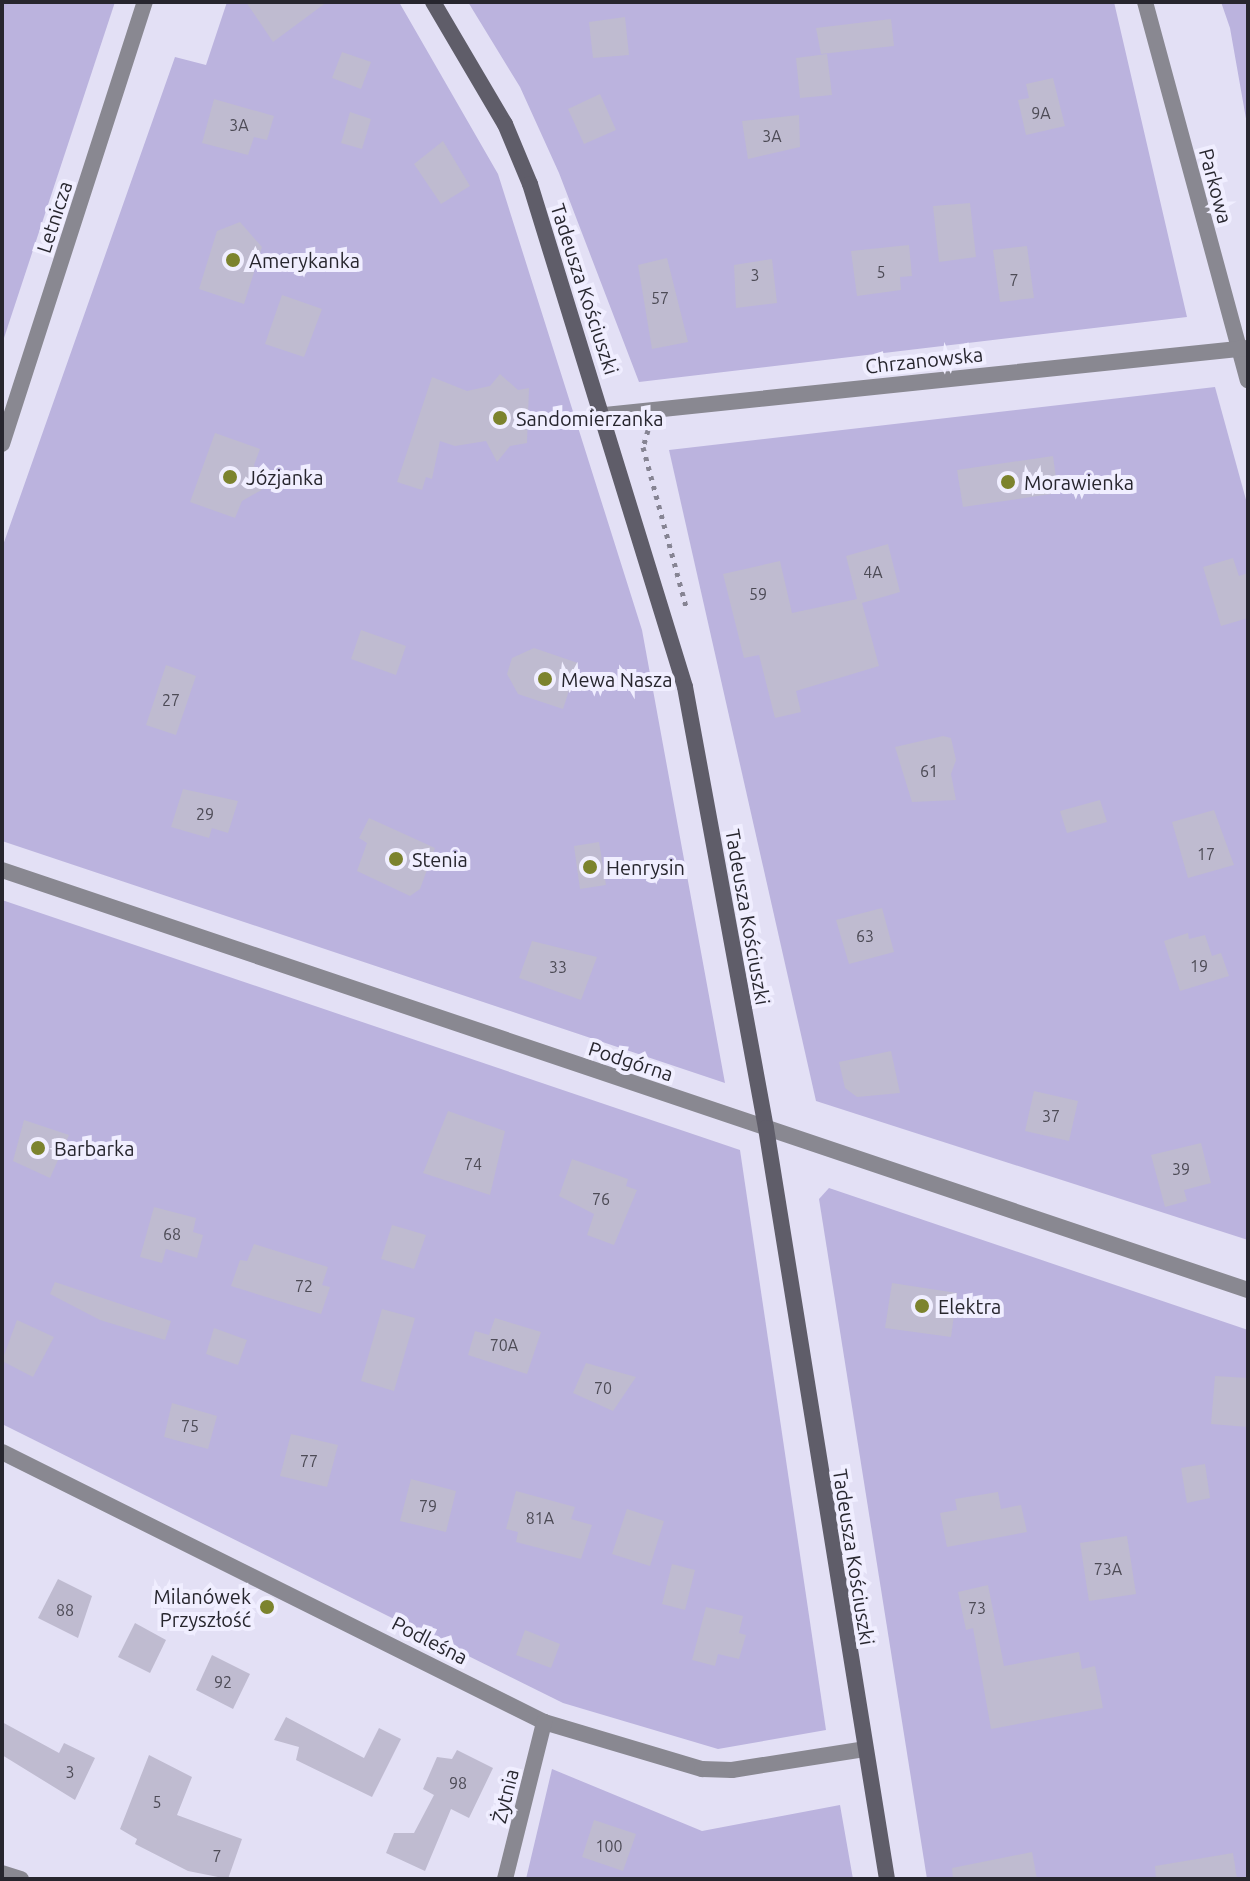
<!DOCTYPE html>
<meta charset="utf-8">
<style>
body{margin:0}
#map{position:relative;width:1250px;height:1881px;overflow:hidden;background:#e3e0f5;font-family:Ubuntu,sans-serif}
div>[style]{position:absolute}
.green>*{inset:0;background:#bbb3de}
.building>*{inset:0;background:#bfbbd0}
.path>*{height:5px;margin-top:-2.5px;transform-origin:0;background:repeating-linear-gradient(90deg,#868493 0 4px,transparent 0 10px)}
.street>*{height:16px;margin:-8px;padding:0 8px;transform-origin:8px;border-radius:8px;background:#898891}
.secondary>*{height:16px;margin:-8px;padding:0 8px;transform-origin:8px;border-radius:8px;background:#5f5d69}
.dots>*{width:22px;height:22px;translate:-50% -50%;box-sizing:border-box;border:4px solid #f0eeff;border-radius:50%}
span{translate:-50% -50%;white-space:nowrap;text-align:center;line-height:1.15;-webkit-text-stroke:8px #f0eeff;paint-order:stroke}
.number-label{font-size:16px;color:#4d4b56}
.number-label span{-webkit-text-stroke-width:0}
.street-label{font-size:20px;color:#27262e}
.poi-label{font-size:20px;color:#27262e}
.left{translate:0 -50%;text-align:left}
.right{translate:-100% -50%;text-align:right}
.frame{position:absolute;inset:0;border:4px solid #27262e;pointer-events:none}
</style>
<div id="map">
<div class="green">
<div style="clip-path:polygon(2px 2px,115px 2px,2px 344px)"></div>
<div style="clip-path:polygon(227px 2px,399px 2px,498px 174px,642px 630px,725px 1083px,2px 841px,2px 548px,175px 57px,206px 65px)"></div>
<div style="clip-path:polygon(468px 2px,1114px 2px,1187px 317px,639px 382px,559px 173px,520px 87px)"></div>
<div style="clip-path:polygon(1221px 2px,1248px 2px,1248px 130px,1230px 28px)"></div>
<div style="clip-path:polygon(1215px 387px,1248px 507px,1248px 1240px,816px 1101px,669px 450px)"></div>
<div style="clip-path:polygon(2px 900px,740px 1150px,826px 1730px,718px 1749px,563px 1703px,2px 1424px)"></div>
<div style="clip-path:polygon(829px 1188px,1248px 1330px,1248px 1879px,927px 1879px,819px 1199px)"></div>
<div style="clip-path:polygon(552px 1769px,702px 1831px,840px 1805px,853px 1879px,526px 1879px)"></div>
</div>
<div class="building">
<div style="clip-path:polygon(246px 2px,327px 2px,273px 42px)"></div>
<div style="clip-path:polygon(625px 17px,629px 55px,593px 58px,589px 22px)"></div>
<div style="clip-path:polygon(891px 19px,894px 46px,821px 54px,816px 28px)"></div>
<div style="clip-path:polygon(342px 52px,371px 62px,361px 89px,332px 78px)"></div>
<div style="clip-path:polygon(827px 54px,832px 95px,800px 98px,796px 58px)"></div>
<div style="clip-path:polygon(1053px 78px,1065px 126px,1026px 135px,1018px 100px,1029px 98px,1026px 84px)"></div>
<div style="clip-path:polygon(600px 94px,616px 130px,584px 144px,568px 109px)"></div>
<div style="clip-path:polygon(214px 99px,274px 116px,267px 140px,254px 137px,248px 155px,202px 143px)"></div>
<div style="clip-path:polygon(350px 112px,371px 119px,362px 149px,341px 143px)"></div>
<div style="clip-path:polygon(799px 115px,800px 147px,748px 159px,742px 121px)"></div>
<div style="clip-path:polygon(443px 141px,470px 186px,441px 204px,414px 164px)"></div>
<div style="clip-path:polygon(970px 203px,976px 257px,939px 262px,933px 206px)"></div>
<div style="clip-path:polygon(240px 222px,262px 247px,244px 304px,199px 289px,217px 231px)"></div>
<div style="clip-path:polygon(909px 245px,912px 276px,900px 277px,901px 290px,857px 296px,851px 251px)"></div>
<div style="clip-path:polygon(1027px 246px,1034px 298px,1000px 302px,993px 250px)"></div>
<div style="clip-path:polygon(667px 258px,688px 342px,652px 349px,638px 265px)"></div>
<div style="clip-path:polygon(772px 259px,777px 303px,736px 308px,734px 265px)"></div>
<div style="clip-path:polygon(282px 295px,322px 309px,304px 357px,265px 344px)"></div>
<div style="clip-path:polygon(500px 374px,518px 390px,529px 388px,527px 443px,510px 446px,497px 462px,486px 441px,455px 446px,440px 441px,432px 479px,426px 477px,422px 490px,397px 482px,432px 377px,467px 391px,490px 386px)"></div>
<div style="clip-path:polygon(215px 433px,260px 449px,254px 465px,265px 488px,242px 501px,235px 518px,190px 502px)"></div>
<div style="clip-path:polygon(1053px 456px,1058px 493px,963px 507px,957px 470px)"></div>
<div style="clip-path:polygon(888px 544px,900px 592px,862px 603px,879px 666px,796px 691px,801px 712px,775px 718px,759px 655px,744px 658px,723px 574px,780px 561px,792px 613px,857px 599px,846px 556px)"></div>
<div style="clip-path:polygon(1233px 558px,1239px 576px,1248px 573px,1248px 618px,1221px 626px,1203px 567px)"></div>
<div style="clip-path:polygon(361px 630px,406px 646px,396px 675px,351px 659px)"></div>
<div style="clip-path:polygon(534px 648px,578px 663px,563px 709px,518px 694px,507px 674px,512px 658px)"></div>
<div style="clip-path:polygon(166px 665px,196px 676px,176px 735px,146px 725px)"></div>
<div style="clip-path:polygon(943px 736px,951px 738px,956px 760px,951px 774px,956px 800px,912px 802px,895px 747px)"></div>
<div style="clip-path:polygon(183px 789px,238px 801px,228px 833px,212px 828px,209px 838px,171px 827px)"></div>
<div style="clip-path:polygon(1100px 800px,1107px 822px,1067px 833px,1060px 811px)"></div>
<div style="clip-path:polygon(1214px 810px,1234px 865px,1188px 878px,1172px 822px)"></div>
<div style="clip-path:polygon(369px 818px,435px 848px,420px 889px,410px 896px,357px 871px,367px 843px,359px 838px)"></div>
<div style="clip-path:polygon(599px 842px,606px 885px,580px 889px,574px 846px)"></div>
<div style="clip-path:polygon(882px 908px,894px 952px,849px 964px,836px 920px)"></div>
<div style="clip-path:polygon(1188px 933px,1189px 939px,1205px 935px,1212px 956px,1221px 953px,1229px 976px,1180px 991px,1164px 941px)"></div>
<div style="clip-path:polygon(532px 941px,597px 957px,581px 1000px,519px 978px)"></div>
<div style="clip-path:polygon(891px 1051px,900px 1093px,857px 1097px,845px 1088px,839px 1062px)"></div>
<div style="clip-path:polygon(1034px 1091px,1078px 1101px,1069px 1141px,1025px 1131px)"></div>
<div style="clip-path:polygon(448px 1111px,505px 1131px,490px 1195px,423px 1173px)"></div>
<div style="clip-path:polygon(24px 1120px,69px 1135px,50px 1178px,13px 1161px)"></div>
<div style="clip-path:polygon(1201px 1143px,1211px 1183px,1184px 1190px,1187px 1201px,1165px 1207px,1151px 1155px)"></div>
<div style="clip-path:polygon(572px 1159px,628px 1179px,626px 1186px,637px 1190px,614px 1245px,587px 1235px,594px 1214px,559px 1196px)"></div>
<div style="clip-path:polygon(154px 1207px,196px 1218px,193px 1232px,203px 1235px,197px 1258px,166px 1249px,162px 1263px,140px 1257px)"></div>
<div style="clip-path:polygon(392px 1225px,426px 1235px,414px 1269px,381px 1259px)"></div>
<div style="clip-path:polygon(254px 1244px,328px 1267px,322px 1285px,330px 1287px,321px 1314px,231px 1286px,240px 1260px,247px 1261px)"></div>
<div style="clip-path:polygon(55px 1282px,171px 1321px,165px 1340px,100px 1320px,50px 1294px)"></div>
<div style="clip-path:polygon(892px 1283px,957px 1293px,951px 1337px,885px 1328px)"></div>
<div style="clip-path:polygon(382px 1309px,415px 1318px,394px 1391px,361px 1381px)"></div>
<div style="clip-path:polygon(495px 1318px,541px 1332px,527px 1374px,468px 1355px,475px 1331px,489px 1335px)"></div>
<div style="clip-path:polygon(17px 1320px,54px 1337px,33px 1377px,2px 1361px)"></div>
<div style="clip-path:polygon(214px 1328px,247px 1340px,238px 1365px,206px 1354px)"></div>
<div style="clip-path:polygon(586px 1363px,636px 1377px,613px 1411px,573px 1393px)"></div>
<div style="clip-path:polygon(1215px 1376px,1248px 1378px,1248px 1427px,1211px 1424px)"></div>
<div style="clip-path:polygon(172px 1403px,217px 1416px,208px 1449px,164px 1437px)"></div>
<div style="clip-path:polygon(291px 1434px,338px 1445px,327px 1487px,280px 1476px)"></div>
<div style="clip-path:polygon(1205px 1464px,1210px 1498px,1187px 1503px,1181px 1468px)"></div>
<div style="clip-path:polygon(411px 1479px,456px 1491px,446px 1532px,400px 1521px)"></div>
<div style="clip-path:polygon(516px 1491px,575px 1507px,571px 1519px,592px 1525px,581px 1559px,516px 1542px,518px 1532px,506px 1529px)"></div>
<div style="clip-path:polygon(998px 1492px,1001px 1509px,1021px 1505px,1027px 1532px,947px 1547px,940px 1513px,957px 1510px,955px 1499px)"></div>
<div style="clip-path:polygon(627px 1509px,664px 1521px,650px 1566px,612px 1554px)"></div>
<div style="clip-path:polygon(1127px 1536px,1136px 1594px,1089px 1601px,1080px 1543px)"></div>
<div style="clip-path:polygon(672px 1564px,695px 1570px,685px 1610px,662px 1604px)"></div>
<div style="clip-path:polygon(58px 1579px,92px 1596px,78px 1638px,38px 1618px)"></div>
<div style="clip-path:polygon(988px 1585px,1004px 1666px,1079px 1652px,1082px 1669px,1095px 1666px,1103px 1708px,991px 1729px,973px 1628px,966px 1630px,958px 1592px)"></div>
<div style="clip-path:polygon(706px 1607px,743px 1616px,739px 1633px,746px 1635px,739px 1659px,718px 1654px,715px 1666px,692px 1660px)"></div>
<div style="clip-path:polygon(135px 1623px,166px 1640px,150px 1673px,118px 1657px)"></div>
<div style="clip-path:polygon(525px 1630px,560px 1644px,551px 1668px,516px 1655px)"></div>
<div style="clip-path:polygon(212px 1655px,250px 1674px,233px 1709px,196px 1690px)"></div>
<div style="clip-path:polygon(286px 1717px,364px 1758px,379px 1728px,401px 1739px,372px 1797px,296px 1760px,299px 1747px,274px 1740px)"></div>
<div style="clip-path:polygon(2px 1722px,59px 1753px,64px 1743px,95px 1758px,75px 1800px,2px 1755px)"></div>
<div style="clip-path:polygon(457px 1750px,493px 1768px,469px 1818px,451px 1809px,425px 1871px,386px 1853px,394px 1833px,414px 1833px,434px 1795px,423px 1789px,437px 1757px,452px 1759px)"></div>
<div style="clip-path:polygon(149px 1755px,192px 1777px,177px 1815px,242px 1839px,228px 1879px,188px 1871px,135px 1844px,137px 1839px,120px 1829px)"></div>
<div style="clip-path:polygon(594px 1820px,636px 1834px,623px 1871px,582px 1857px)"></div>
<div style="clip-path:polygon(1032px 1852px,1037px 1879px,953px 1879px,952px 1868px)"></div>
<div style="clip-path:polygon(1233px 1853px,1237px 1879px,1156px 1879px,1155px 1866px)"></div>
</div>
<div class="path">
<div style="left:648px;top:430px;width:18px;rotate:106deg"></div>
<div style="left:643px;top:447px;width:165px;rotate:74.9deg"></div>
</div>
<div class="street">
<div style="left:1145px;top:2px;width:392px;rotate:74.8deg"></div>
<div style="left:605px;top:415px;width:646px;rotate:-5.95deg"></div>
<div style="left:2px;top:444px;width:465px;rotate:-72.1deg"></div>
<div style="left:2px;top:870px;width:1315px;rotate:18.63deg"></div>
<div style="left:2px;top:1452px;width:606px;rotate:26.48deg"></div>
<div style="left:544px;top:1722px;width:165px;rotate:16.6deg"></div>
<div style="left:702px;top:1769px;width:30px;rotate:2deg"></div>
<div style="left:732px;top:1770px;width:134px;rotate:-9deg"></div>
<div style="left:2px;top:1873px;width:20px;rotate:18deg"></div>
<div style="left:505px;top:1879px;width:162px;rotate:-76deg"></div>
</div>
<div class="secondary">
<div style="left:433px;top:2px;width:142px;rotate:59.5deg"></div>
<div style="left:505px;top:124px;width:65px;rotate:67.4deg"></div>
<div style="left:530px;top:184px;width:526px;rotate:72.87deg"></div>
<div style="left:685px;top:687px;width:448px;rotate:79.6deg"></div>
<div style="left:766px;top:1128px;width:761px;rotate:80.85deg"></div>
</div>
<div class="dots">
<div style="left:233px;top:260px;background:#7c832e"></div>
<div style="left:500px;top:418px;background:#7c832e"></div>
<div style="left:230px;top:477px;background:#7c832e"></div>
<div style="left:1008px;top:482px;background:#7c832e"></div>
<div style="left:545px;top:679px;background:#7c832e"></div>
<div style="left:396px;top:859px;background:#7c832e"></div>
<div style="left:590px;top:867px;background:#7c832e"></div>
<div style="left:38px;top:1148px;background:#7c832e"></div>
<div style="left:922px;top:1306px;background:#7c832e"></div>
<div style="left:267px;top:1607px;background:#7c832e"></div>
</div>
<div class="number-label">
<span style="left:1041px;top:113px">9A</span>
<span style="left:239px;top:125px">3A</span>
<span style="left:772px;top:136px">3A</span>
<span style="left:881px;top:272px">5</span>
<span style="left:755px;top:275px">3</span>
<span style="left:1014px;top:280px">7</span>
<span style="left:660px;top:298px">57</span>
<span style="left:873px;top:572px">4A</span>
<span style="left:758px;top:594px">59</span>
<span style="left:171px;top:700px">27</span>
<span style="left:929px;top:771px">61</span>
<span style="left:205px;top:814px">29</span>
<span style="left:1206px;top:854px">17</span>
<span style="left:865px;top:936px">63</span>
<span style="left:1199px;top:966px">19</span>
<span style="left:558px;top:967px">33</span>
<span style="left:1051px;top:1116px">37</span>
<span style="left:473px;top:1164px">74</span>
<span style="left:1181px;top:1169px">39</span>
<span style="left:601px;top:1199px">76</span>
<span style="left:172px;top:1234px">68</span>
<span style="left:304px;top:1286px">72</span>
<span style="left:504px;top:1345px">70A</span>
<span style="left:603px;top:1388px">70</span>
<span style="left:190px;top:1426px">75</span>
<span style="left:309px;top:1461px">77</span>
<span style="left:428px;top:1506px">79</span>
<span style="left:540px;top:1518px">81A</span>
<span style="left:1108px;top:1569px">73A</span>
<span style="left:977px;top:1608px">73</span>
<span style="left:65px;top:1610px">88</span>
<span style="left:223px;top:1682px">92</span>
<span style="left:70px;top:1772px">3</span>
<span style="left:458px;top:1783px">98</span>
<span style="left:157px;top:1802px">5</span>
<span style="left:609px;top:1846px">100</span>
<span style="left:217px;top:1856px">7</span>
</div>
<div class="street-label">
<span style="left:1216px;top:186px;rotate:75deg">Parkowa</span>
<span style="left:54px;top:217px;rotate:-72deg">Letnicza</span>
<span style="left:585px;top:289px;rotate:72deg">Tadeusza Kościuszki</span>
<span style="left:924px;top:360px;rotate:-6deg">Chrzanowska</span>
<span style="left:748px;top:917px;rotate:80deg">Tadeusza Kościuszki</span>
<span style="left:631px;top:1061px;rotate:18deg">Podgórna</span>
<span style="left:854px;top:1557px;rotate:81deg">Tadeusza Kościuszki</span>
<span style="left:430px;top:1640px;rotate:27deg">Podleśna</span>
<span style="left:505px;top:1796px;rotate:-76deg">Żytnia</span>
</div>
<div class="poi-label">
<span class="left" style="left:249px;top:260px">Amerykanka</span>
<span class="left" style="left:516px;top:418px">Sandomierzanka</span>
<span class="left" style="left:246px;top:477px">Józjanka</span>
<span class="left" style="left:1024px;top:482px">Morawienka</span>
<span class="left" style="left:561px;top:679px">Mewa Nasza</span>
<span class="left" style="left:412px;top:859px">Stenia</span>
<span class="left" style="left:606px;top:867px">Henrysin</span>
<span class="left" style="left:54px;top:1148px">Barbarka</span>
<span class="left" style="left:938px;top:1306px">Elektra</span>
<span class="right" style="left:251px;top:1608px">Milanówek<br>Przyszłość</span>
</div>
<div class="frame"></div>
</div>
